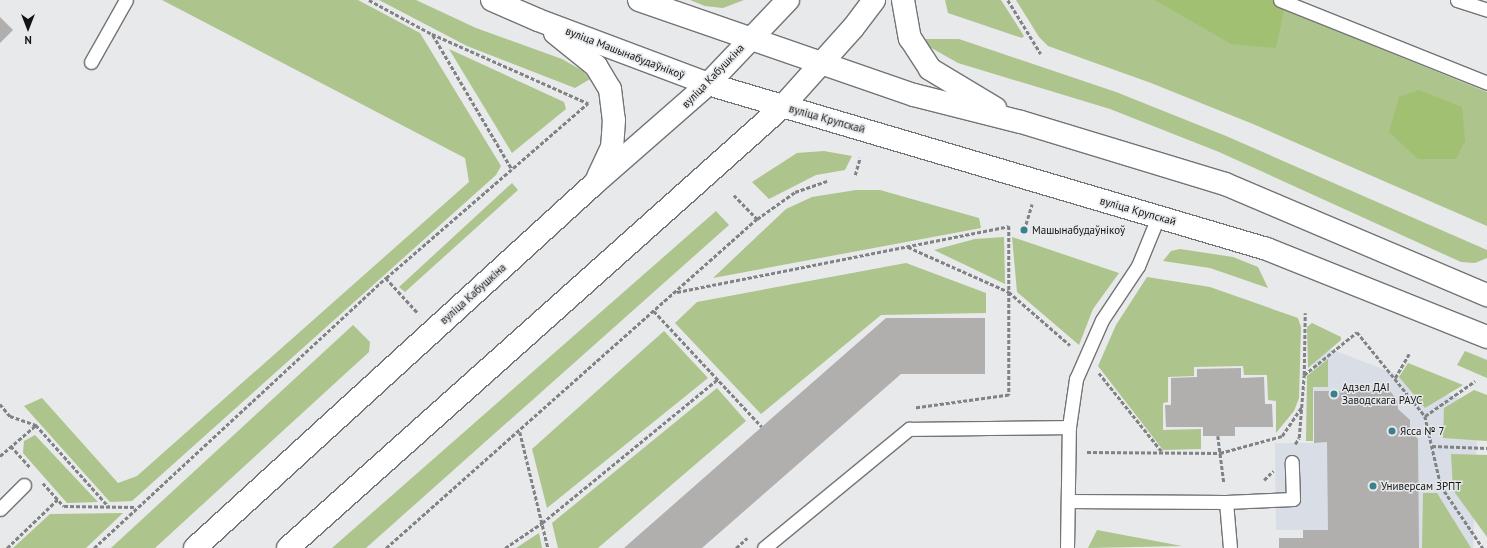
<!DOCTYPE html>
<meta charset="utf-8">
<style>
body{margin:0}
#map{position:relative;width:1487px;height:548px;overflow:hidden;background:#e7e9eb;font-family:"PT Sans",sans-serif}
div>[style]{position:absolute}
.built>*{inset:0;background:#d8dde6}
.green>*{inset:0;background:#adc48c}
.forest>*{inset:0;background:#a1c072}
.building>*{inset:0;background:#b1aeae}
.path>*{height:2.5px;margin-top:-1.25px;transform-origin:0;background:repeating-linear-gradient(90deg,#818284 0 4px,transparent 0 6px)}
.roads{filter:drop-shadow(1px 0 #737476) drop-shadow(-1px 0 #737476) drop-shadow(0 1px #737476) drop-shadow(0 -1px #737476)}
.service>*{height:13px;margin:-6.5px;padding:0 6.5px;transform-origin:6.5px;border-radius:6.5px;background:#fff}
.primary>*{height:22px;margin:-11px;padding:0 11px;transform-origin:11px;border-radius:11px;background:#fff}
.dots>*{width:11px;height:11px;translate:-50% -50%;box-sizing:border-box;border:2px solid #e7e9eb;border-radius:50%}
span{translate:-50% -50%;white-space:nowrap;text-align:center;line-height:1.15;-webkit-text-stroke:3px #e7e9eb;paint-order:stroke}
.street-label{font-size:11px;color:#141415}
.poi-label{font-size:11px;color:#141415}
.left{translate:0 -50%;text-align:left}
.north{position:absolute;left:8px;top:8px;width:40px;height:40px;-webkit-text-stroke:3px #e7e9eb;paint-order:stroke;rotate:180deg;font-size:11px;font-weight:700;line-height:16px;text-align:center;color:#141415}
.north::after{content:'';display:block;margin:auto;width:14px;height:18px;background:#141415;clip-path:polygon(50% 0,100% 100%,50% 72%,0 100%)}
</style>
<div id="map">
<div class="built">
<div style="clip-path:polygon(1313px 342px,1478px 406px,1473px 548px,1372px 548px,1345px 530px,1276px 530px,1275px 443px,1314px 443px)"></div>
</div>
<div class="green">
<div style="clip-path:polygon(162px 0,358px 0,420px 33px,501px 166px,496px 175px,132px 501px,110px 502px,24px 406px,42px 398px,118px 483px,137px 476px,469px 182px,465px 158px)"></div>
<div style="clip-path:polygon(379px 0,416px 0,476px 28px,562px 59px,583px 71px,590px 79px,575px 88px,467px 46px)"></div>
<div style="clip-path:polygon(690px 0,744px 0,723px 8px,705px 6px)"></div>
<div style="clip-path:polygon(945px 0,1001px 0,1024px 36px,1022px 38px,948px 13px)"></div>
<div style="clip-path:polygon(1016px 0,1260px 0,1487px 92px,1487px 226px,1253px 124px,1151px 83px,1048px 46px,1039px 37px)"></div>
<div style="clip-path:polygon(925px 39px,959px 39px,1116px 92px,1226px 136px,1487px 250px,1487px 258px,1475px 263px,1461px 262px,1219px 152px,1110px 109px,958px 63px,928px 46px,925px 43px)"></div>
<div style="clip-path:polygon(449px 49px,564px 102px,566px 109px,512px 153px)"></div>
<div style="clip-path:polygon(824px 151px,852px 156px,845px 170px,816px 175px,769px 199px,752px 182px,797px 153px)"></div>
<div style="clip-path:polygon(512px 183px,518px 190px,405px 292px,399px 287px)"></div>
<div style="clip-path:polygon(856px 190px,880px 190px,979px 218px,981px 228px,713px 278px,786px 209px,812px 197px)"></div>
<div style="clip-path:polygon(716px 211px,729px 225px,366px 548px,332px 548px)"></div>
<div style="clip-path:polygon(1004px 237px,1005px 284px,934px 250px,975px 239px)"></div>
<div style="clip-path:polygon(1012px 237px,1119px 273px,1093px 309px,1079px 345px,1017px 292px)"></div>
<div style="clip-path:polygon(1180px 249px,1233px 257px,1258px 267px,1268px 288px,1210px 268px,1163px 261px,1171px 251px)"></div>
<div style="clip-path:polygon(906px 263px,986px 293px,986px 313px,881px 315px,761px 414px,675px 323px,697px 302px)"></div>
<div style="clip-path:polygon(1147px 277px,1210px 287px,1298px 318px,1301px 327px,1299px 398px,1294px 411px,1276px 433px,1276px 401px,1268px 400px,1267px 375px,1244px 375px,1243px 366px,1194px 367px,1194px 376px,1168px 377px,1168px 402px,1163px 403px,1163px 430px,1201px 429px,1201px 449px,1163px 450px,1098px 366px,1116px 325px)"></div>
<div style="clip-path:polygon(1312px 323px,1341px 337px,1341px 340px,1308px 368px,1307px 327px)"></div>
<div style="clip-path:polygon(353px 325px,370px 342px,369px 352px,155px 548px,111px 548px)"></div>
<div style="clip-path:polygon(664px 331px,708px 378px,547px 508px,532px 449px)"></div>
<div style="clip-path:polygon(1465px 351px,1487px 360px,1487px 378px,1457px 365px)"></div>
<div style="clip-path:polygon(1328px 359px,1328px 387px,1313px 387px,1313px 441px,1306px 441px,1307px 376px)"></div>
<div style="clip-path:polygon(1408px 363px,1463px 385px,1425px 408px,1399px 377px)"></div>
<div style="clip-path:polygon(717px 388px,746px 421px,598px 548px,558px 548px,552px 523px)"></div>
<div style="clip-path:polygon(1474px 390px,1487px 395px,1487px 441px,1443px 438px,1444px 408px)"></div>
<div style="clip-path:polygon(35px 435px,98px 502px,67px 503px,23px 453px,24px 441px)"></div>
<div style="clip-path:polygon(1451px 454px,1487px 455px,1487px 537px,1453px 490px)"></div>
<div style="clip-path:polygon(1423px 493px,1437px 493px,1471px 548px,1422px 548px)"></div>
<div style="clip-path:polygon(123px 513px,86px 548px,13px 548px,50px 514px)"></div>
<div style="clip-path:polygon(1097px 530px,1182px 546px,1088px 548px)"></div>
<div style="clip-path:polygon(539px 533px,542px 548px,516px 548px)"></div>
</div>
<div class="forest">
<div style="clip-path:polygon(1155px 0,1286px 0,1276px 48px,1231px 44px)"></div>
<div style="clip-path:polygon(1419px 90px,1462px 107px,1465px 141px,1456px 159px,1418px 159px,1389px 132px,1399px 97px)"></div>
</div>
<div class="building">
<div style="clip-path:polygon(0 17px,13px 30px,0 43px)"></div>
<div style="clip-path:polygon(886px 318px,985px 318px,985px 374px,901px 374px,702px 548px,624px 548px)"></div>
<div style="clip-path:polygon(1241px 368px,1241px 378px,1264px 377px,1265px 404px,1272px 404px,1273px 427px,1235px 427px,1235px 436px,1203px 436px,1203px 427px,1166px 427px,1165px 405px,1171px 405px,1171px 378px,1197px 377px,1197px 369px)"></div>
<div style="clip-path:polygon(1314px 391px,1390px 391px,1397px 400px,1398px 409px,1410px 420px,1410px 431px,1418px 439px,1419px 548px,1279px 548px,1279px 538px,1303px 538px,1303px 530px,1328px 530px,1327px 442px,1314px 443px)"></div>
</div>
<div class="path">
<div style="left:369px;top:0;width:72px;rotate:28.4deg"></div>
<div style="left:432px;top:34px;width:171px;rotate:23.9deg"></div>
<div style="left:1008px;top:0;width:63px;rotate:58.6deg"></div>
<div style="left:433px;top:35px;width:156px;rotate:59.5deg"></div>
<div style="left:855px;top:175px;width:18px;rotate:-74deg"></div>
<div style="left:734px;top:195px;width:33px;rotate:46deg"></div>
<div style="left:1024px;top:230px;width:27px;rotate:-73deg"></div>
<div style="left:908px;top:247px;width:111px;rotate:24deg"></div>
<div style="left:1009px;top:292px;width:81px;rotate:41deg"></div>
<div style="left:386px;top:278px;width:47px;rotate:47.6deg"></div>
<div style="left:677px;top:292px;width:338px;rotate:-11.2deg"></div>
<div style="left:1009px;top:226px;width:169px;rotate:90deg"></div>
<div style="left:1009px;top:395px;width:95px;rotate:172.1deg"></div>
<div style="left:654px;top:311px;width:158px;rotate:47deg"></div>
<div style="left:1099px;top:373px;width:102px;rotate:51.3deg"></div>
<div style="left:1304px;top:375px;width:62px;rotate:-89.1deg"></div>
<div style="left:1395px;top:378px;width:28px;rotate:-60deg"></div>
<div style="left:0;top:404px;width:16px;rotate:50deg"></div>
<div style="left:10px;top:416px;width:28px;rotate:19deg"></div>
<div style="left:36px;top:425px;width:110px;rotate:48.3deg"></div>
<div style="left:1425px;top:416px;width:61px;rotate:-35deg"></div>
<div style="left:520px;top:432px;width:119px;rotate:76.4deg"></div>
<div style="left:1218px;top:436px;width:47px;rotate:82.7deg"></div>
<div style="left:1295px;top:444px;width:7px;rotate:-56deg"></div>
<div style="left:1299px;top:438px;width:63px;rotate:-85.5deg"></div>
<div style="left:1304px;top:375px;width:68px;rotate:-39.1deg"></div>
<div style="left:1357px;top:332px;width:108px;rotate:51deg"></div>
<div style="left:1425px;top:416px;width:72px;rotate:77.1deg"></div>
<div style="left:1441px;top:486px;width:75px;rotate:55.9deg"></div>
<div style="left:11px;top:446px;width:28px;rotate:48deg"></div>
<div style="left:1432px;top:446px;width:55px;rotate:2.1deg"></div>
<div style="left:1087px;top:452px;width:133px;rotate:0.4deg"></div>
<div style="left:1220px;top:453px;width:64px;rotate:-15.3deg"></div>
<div style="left:1282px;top:436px;width:36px;rotate:-56deg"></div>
<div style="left:0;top:456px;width:48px;rotate:-40.7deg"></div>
<div style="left:1264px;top:480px;width:13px;rotate:-45deg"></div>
<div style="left:43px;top:483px;width:31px;rotate:48deg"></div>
<div style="left:64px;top:506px;width:72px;rotate:0.8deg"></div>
<div style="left:7px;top:548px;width:71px;rotate:-43.9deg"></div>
<div style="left:94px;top:548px;width:398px;rotate:-42.8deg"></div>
<div style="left:386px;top:278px;width:267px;rotate:-40.9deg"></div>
<div style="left:386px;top:548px;width:496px;rotate:-41.6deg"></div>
<div style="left:757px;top:219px;width:47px;rotate:-35.4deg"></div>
<div style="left:795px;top:192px;width:34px;rotate:-19deg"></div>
<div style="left:505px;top:548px;width:45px;rotate:-34deg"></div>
<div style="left:542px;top:523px;width:227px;rotate:-39.3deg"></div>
<div style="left:736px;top:548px;width:15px;rotate:-42deg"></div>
</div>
<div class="roads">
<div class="service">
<div style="left:1280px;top:0;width:223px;rotate:21.8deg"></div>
<div style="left:1457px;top:0;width:32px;rotate:18deg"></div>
<div style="left:91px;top:62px;width:71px;rotate:-60.6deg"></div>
<div style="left:1068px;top:501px;width:158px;rotate:0.4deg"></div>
<div style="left:1226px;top:502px;width:46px;rotate:85deg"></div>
<div style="left:1226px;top:502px;width:67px;rotate:-2.6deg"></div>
<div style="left:1293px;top:499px;width:37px;rotate:-92deg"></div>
<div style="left:0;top:509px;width:34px;rotate:-45deg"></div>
<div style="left:764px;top:548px;width:188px;rotate:-39.4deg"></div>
<div style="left:909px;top:429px;width:160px;rotate:-0.7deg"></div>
<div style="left:1067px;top:548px;width:121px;rotate:-89.1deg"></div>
<div style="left:1069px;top:427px;width:49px;rotate:-81.7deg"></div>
<div style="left:1076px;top:379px;width:64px;rotate:-66.2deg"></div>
<div style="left:1102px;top:320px;width:65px;rotate:-56.3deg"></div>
<div style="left:1138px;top:266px;width:53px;rotate:-67.8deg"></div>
</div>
<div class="primary">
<div style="left:492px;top:0;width:50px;rotate:23.5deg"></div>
<div style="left:538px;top:20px;width:182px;rotate:20.6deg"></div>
<div style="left:708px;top:84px;width:583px;rotate:16.45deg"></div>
<div style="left:1267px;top:249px;width:237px;rotate:21.8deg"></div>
<div style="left:639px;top:0;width:291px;rotate:19.1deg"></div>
<div style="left:914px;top:95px;width:110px;rotate:14.2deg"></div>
<div style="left:1021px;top:122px;width:213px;rotate:16.9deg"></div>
<div style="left:1225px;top:184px;width:285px;rotate:23deg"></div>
<div style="left:903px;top:0;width:39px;rotate:80deg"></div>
<div style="left:910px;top:38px;width:37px;rotate:57deg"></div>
<div style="left:930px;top:69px;width:76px;rotate:31deg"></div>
<div style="left:555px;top:33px;width:53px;rotate:38.8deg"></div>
<div style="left:596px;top:66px;width:27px;rotate:59deg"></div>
<div style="left:610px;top:89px;width:31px;rotate:83deg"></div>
<div style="left:614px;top:120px;width:27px;rotate:94deg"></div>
<div style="left:612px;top:147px;width:33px;rotate:115deg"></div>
<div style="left:195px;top:548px;width:542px;rotate:-42.38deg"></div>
<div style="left:595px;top:183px;width:150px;rotate:-41.2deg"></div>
<div style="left:708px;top:84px;width:116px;rotate:-46.4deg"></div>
<div style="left:288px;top:548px;width:662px;rotate:-41.76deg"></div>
<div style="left:782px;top:107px;width:106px;rotate:-48.1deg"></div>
<div style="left:853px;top:28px;width:35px;rotate:-53deg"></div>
</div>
</div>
<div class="dots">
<div style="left:1024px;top:230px;background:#3b818d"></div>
<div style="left:1334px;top:394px;background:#3b818d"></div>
<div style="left:1392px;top:431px;background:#3b818d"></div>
<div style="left:1373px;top:486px;background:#3b818d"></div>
</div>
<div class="street-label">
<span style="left:625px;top:53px;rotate:21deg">вуліца Машынабудаўнікоў</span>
<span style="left:713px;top:76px;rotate:-46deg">вуліца Кабушкіна</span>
<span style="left:827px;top:119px;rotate:16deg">вуліца Крупскай</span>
<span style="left:1138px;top:211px;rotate:16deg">вуліца Крупскай</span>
<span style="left:473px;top:294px;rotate:-42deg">вуліца Кабушкіна</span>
</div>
<div class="poi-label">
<span class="left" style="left:1032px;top:230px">Машынабудаўнікоў</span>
<span class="left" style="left:1342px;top:394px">Адзел ДАІ<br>Заводскага РАУС</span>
<span class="left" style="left:1400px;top:431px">Ясса № 7</span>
<span class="left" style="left:1381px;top:486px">Универсам ЗРПТ</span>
</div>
<div class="north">N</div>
</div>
